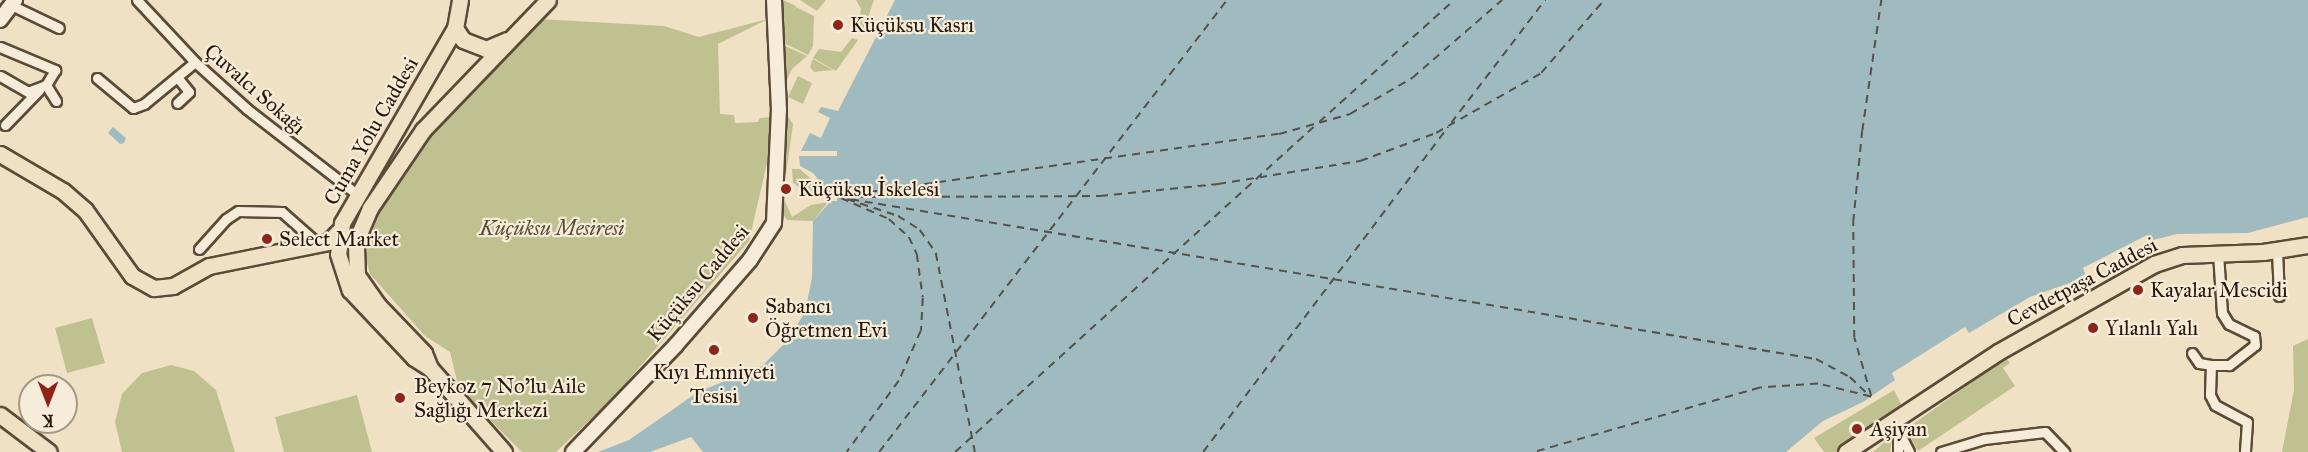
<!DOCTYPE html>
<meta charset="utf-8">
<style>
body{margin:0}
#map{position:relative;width:2308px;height:452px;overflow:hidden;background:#f1e1c4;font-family:"IM FELL Great Primer",serif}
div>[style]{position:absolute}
.green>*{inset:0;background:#bfc191}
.water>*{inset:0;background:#a0bbbf}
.pier>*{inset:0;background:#f1e1c4}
.ferry>*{height:1.5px;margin-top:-0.75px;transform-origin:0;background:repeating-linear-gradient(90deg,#535149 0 8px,transparent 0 14px)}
.roads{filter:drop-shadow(2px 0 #5b4a38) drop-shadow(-2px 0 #5b4a38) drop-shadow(0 2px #5b4a38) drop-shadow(0 -2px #5b4a38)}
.street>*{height:9px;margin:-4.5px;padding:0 4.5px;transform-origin:4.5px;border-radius:4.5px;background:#f6ecd9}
.secondary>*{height:14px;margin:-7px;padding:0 7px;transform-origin:7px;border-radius:7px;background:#f6ecd9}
.primary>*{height:15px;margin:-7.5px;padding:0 7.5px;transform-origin:7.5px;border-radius:7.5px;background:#f1e1c4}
.dots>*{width:16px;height:16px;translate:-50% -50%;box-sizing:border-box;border:3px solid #f6ecd9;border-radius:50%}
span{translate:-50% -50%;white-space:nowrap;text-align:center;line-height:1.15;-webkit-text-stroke:4.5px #f6ecd9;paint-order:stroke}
.poi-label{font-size:21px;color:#291809}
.left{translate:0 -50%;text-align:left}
.street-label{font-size:21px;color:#291809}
.park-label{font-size:21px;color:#564b32;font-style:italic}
.north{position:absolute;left:18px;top:374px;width:60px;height:60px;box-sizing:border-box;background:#f6ecd9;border:2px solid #a49786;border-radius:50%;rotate:180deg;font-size:16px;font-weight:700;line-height:24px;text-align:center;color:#291809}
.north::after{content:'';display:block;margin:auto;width:21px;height:27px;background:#8f2418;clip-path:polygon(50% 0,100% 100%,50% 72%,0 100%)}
</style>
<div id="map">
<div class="green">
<div style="clip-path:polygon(783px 0,796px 6px,790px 17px,796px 7px,814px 16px,813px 46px,808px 55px,782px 42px,787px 28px,780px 43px)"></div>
<div style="clip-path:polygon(800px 0,826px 0,817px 11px)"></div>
<div style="clip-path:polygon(856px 0,874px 0,863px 32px,858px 29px,861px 9px)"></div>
<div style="clip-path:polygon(539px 19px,664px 26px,699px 37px,768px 19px,718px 44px,720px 114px,734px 115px,735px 123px,758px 122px,760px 118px,774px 117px,771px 146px,749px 241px,612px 399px,556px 452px,522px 452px,478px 408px,457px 381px,450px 352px,425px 336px,370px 274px,363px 248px,366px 229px,421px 137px)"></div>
<div style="clip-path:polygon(852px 38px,858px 40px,836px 71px,813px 58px,819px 49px,841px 52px)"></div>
<div style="clip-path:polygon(781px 44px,807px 56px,792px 69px,786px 82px)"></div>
<div style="clip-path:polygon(813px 59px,833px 70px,814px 72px,810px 67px)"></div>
<div style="clip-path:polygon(798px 76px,812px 83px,803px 104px,788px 97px)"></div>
<div style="clip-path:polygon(786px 114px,793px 124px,785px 182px,793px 183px,792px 169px,800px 169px,827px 193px,803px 191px,794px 183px,784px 184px)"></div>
<div style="clip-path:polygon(783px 197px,792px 217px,811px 205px,828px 202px,813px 221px,787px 220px,781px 211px)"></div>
<div style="clip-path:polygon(92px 318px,105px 363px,67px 373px,55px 328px)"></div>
<div style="clip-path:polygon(2308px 339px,2308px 452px,2282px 452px,2294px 390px,2293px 346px)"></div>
<div style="clip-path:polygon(2006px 358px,2010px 363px,2003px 368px,2015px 386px,1918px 451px,1906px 429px)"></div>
<div style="clip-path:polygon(171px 365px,194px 371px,216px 390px,235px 452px,122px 452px,115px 422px,122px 394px,142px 373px)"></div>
<div style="clip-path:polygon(1894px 390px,1904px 410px,1840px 452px,1824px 452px,1814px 438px)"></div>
<div style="clip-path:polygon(357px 395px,372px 452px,284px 452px,275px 417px)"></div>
<div style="clip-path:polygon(1893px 435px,1890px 452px,1873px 452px)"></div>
</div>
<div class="water">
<div style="clip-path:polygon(895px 0,2308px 0,2308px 217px,2248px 233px,2177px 234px,2149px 241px,2147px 235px,2083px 268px,2085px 274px,2070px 283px,2030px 297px,1969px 333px,1965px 327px,1892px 373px,1895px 380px,1863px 402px,1823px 421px,1786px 452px,703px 452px,691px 437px,650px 452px,598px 452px,629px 440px,698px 392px,762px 366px,787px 341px,805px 312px,812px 278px,813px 221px,831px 201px,837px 201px,837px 193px,829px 193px,813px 173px,800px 166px,799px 156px,837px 156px,836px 151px,801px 151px,810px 133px,821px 138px,830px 118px,818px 112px,821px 107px,838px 111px)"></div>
<div style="clip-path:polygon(113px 127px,126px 138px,124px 143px,120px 144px,108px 133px)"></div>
</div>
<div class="pier">
<div style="clip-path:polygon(801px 151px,837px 151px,837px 156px,799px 156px)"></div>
</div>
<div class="ferry">
<div style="left:1319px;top:122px;width:182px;rotate:-42.1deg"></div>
<div style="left:1451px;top:123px;width:155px;rotate:-52.6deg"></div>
<div style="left:841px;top:196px;width:442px;rotate:-8.1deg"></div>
<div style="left:1279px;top:134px;width:74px;rotate:-15.7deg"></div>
<div style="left:1350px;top:114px;width:72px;rotate:-30.1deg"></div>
<div style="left:1412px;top:78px;width:119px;rotate:-40.9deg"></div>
<div style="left:837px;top:197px;width:992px;rotate:9.4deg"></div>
<div style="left:1816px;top:359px;width:38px;rotate:28deg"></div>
<div style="left:1850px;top:377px;width:29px;rotate:44deg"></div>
<div style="left:1871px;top:397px;width:55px;rotate:-166.2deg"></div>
<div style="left:1818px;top:384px;width:58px;rotate:176.1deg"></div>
<div style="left:1760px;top:388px;width:233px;rotate:164.1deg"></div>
<div style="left:844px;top:197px;width:256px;rotate:-0.2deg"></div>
<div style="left:1100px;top:196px;width:119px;rotate:-5.8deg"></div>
<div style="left:1218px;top:184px;width:144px;rotate:-9.2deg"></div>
<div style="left:1360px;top:161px;width:81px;rotate:-20.2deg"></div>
<div style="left:1436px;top:133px;width:121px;rotate:-29.7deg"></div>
<div style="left:1541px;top:73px;width:96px;rotate:-49.2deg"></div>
<div style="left:841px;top:198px;width:52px;rotate:23.6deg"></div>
<div style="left:889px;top:219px;width:27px;rotate:42deg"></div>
<div style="left:909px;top:237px;width:19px;rotate:65deg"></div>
<div style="left:917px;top:254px;width:44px;rotate:82.2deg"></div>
<div style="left:923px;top:298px;width:33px;rotate:93deg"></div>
<div style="left:921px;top:331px;width:55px;rotate:113.7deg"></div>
<div style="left:899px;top:381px;width:88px;rotate:126.2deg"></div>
<div style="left:847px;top:199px;width:54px;rotate:18.4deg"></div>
<div style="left:898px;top:216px;width:26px;rotate:32deg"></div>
<div style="left:920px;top:230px;width:28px;rotate:55deg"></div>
<div style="left:936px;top:253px;width:203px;rotate:78.9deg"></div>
<div style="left:1871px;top:396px;width:60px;rotate:-106.3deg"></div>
<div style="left:1854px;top:338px;width:116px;rotate:-90.5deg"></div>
<div style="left:1853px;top:222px;width:91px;rotate:-84.4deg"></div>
<div style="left:1862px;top:131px;width:132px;rotate:-81.7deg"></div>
<div style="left:879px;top:452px;width:570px;rotate:-52.41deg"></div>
<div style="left:955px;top:452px;width:486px;rotate:-42.2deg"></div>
<div style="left:1203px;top:452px;width:407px;rotate:-53deg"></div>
</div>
<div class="roads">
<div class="street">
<div style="left:137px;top:0;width:85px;rotate:46.9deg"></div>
<div style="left:195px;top:62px;width:70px;rotate:42.1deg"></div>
<div style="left:247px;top:109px;width:140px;rotate:37.8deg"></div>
<div style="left:11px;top:5px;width:53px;rotate:25.6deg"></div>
<div style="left:0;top:47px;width:60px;rotate:22.7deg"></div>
<div style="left:55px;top:70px;width:17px;rotate:121deg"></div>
<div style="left:46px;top:85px;width:19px;rotate:159deg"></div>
<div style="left:28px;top:92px;width:32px;rotate:-150deg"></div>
<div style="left:177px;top:77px;width:19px;rotate:51deg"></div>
<div style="left:189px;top:92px;width:16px;rotate:137deg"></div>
<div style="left:97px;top:78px;width:47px;rotate:39.8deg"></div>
<div style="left:133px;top:108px;width:12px;rotate:-20deg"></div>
<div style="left:144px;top:104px;width:66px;rotate:-39.5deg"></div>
<div style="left:46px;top:85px;width:19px;rotate:58deg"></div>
<div style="left:5px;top:125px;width:49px;rotate:-45.8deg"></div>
<div style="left:199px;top:249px;width:40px;rotate:-48deg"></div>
<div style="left:226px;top:219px;width:14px;rotate:-34deg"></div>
<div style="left:238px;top:211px;width:44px;rotate:1.3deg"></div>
<div style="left:282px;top:212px;width:47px;rotate:41.5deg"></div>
<div style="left:2277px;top:251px;width:45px;rotate:87.5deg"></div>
<div style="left:2218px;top:253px;width:60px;rotate:86.2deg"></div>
<div style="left:2222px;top:313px;width:13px;rotate:58deg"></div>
<div style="left:2229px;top:324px;width:28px;rotate:26deg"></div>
<div style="left:2254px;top:336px;width:9px;rotate:84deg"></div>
<div style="left:2255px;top:345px;width:33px;rotate:142deg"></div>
<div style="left:2229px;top:365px;width:18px;rotate:180deg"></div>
<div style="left:2211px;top:365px;width:30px;rotate:92deg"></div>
<div style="left:2210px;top:395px;width:11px;rotate:63deg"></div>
<div style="left:2215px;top:405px;width:36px;rotate:28deg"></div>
<div style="left:2247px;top:422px;width:30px;rotate:94deg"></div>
<div style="left:2192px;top:353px;width:12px;rotate:55deg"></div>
<div style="left:2199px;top:363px;width:12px;rotate:9deg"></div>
<div style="left:1898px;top:421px;width:31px;rotate:90deg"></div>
<div style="left:1900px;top:434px;width:20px;rotate:63deg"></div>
<div style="left:1941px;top:452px;width:45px;rotate:-16.8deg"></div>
<div style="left:1984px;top:439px;width:61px;rotate:-6.5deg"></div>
<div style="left:2045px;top:432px;width:28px;rotate:46deg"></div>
</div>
<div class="secondary">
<div style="left:0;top:20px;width:25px;rotate:-53deg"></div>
<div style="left:573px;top:452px;width:147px;rotate:-46.1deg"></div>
<div style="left:675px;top:346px;width:114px;rotate:-48.9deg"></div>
<div style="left:750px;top:260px;width:44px;rotate:-57deg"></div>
<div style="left:774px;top:223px;width:113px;rotate:-87.5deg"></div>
<div style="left:779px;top:110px;width:110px;rotate:-92.6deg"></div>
</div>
<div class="primary">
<div style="left:460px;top:0;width:28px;rotate:100deg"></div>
<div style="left:455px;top:28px;width:225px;rotate:120.1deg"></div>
<div style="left:342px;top:223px;width:31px;rotate:97deg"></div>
<div style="left:338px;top:254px;width:38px;rotate:72deg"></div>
<div style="left:350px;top:290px;width:93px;rotate:46.7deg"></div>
<div style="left:414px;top:358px;width:19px;rotate:32deg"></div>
<div style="left:430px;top:368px;width:112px;rotate:48.6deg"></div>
<div style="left:455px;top:28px;width:14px;rotate:56deg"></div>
<div style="left:463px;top:40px;width:25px;rotate:21deg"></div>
<div style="left:486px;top:49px;width:23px;rotate:-23deg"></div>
<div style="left:0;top:154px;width:73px;rotate:30.4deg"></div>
<div style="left:63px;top:191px;width:29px;rotate:41deg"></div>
<div style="left:85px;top:210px;width:81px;rotate:54.5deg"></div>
<div style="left:132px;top:276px;width:25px;rotate:29deg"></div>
<div style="left:154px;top:288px;width:19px;rotate:-6deg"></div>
<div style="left:173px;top:286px;width:41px;rotate:-29.1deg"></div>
<div style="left:209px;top:266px;width:121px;rotate:-11.4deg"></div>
<div style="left:328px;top:242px;width:14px;rotate:-45deg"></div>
<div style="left:430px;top:368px;width:16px;rotate:-112deg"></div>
<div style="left:424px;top:353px;width:66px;rotate:-133.8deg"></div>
<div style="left:378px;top:305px;width:37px;rotate:-125deg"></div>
<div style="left:357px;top:275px;width:34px;rotate:-92deg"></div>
<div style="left:356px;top:241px;width:36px;rotate:-67deg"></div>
<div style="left:370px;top:208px;width:94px;rotate:-55.8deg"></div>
<div style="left:423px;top:130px;width:180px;rotate:-46.1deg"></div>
<div style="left:0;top:415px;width:61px;rotate:37.1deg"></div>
<div style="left:1846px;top:452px;width:182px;rotate:-33.3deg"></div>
<div style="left:1998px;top:352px;width:179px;rotate:-29.4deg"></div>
<div style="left:2154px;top:264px;width:29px;rotate:-18deg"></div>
<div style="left:2182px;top:255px;width:81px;rotate:-2.1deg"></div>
<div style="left:2263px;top:252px;width:46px;rotate:-8.8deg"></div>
</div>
</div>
<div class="dots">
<div style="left:838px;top:25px;background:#8f2418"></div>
<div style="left:786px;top:189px;background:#8f2418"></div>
<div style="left:267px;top:239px;background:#8f2418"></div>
<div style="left:2138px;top:290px;background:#8f2418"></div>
<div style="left:753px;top:318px;background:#8f2418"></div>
<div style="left:2093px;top:328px;background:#8f2418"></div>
<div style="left:714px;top:350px;background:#8f2418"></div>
<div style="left:400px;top:398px;background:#8f2418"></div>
<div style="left:1857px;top:429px;background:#8f2418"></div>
</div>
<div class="poi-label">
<span class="left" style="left:850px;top:25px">Küçüksu Kasrı</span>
<span class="left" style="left:798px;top:189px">Küçüksu İskelesi</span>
<span class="left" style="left:279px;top:239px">Select Market</span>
<span class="left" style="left:2150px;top:290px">Kayalar Mescidi</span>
<span class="left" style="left:765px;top:318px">Sabancı<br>Öğretmen Evi</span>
<span class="left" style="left:2105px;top:328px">Yılanlı Yalı</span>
<span style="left:714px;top:384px">Kıyı Emniyeti<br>Tesisi</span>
<span class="left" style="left:414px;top:398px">Beykoz 7 No'lu Aile<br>Sağlığı Merkezi</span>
<span class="left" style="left:1870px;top:429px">Aşiyan</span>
</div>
<div class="street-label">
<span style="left:255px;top:89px;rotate:41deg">Çuvalcı Sokağı</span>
<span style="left:371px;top:131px;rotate:-60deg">Cuma Yolu Caddesi</span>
<span style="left:2082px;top:282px;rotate:-28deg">Cevdetpaşa Caddesi</span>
<span style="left:698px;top:283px;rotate:-50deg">Küçüksu Caddesi</span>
</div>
<div class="park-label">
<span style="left:552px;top:228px">Küçüksu Mesiresi</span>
</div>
<div class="north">K</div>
</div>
